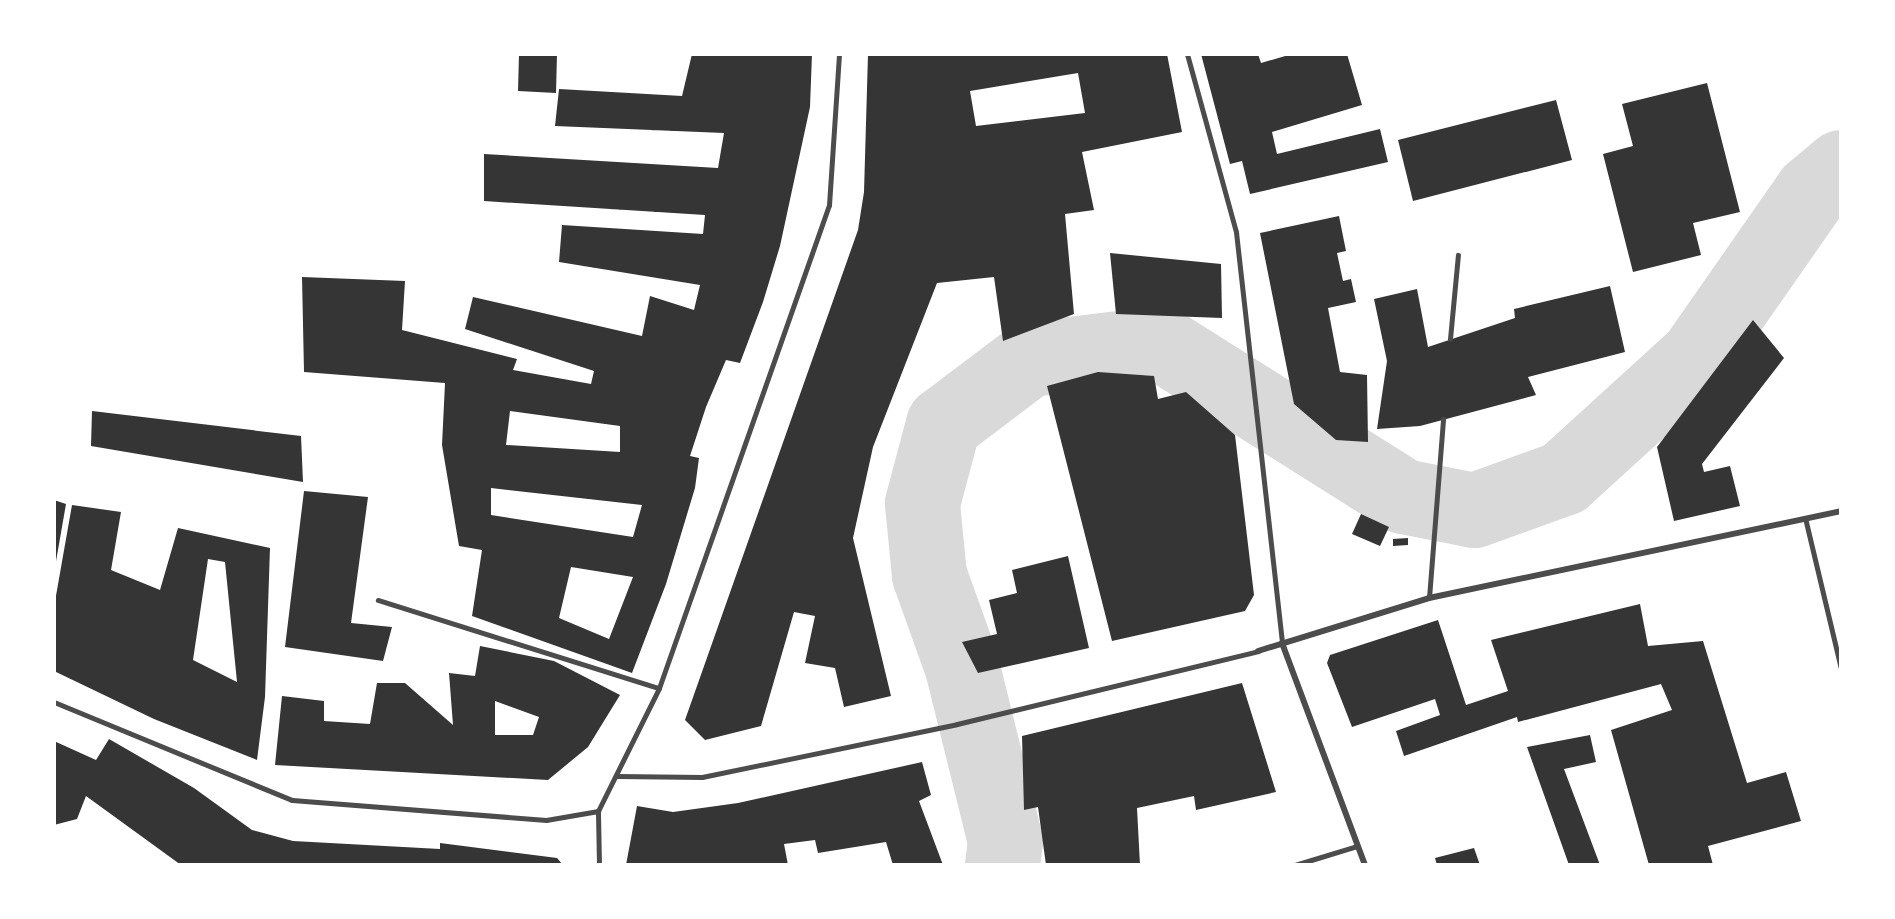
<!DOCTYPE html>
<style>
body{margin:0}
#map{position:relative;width:1895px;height:919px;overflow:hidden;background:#fff;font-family:Rubik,sans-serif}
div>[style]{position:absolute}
.river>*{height:75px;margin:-37.5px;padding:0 37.5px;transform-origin:37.5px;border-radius:37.5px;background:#d9d9d9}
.building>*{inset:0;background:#353535}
.service>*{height:4.5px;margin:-2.25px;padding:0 2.25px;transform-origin:2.25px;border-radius:2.25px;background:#4c4c4c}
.pedestrian>*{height:5px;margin:-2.5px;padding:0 2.5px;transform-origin:2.5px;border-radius:2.5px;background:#4c4c4c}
.minor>*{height:6px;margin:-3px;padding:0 3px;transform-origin:3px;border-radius:3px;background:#4c4c4c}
span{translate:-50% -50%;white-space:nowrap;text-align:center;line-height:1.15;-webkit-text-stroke:4.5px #fff;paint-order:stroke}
.frame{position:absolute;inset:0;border:56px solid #fff;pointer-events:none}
</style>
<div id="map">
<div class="river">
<div style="left:1002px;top:865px;width:24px;rotate:-83deg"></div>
<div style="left:1005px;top:841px;width:179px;rotate:-103.9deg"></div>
<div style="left:962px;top:667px;width:98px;rotate:-109.7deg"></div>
<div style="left:929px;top:575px;width:72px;rotate:-95.6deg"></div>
<div style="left:922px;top:503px;width:82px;rotate:-75.1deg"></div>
<div style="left:943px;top:424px;width:108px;rotate:-37.1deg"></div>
<div style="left:1029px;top:359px;width:132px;rotate:-7deg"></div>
<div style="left:1160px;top:343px;width:287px;rotate:32.2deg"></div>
<div style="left:1403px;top:496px;width:72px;rotate:11.2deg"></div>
<div style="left:1474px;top:510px;width:95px;rotate:-19.8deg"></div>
<div style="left:1563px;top:478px;width:180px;rotate:-42.3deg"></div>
<div style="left:1696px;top:357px;width:201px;rotate:-55.1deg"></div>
<div style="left:1811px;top:192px;width:39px;rotate:-40deg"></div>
</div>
<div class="building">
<div style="clip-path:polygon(519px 54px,557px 54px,556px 93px,518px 91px)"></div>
<div style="clip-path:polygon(evenodd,692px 54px,812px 54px,810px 107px,780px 246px,763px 302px,740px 363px,726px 360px,706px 407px,690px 456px,699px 458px,695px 488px,666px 584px,632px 673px,472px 616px,482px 550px,459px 546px,442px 445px,445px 383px,304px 372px,302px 277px,405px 281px,402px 330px,517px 359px,513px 370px,591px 384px,594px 371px,465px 329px,473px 297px,642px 336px,650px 296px,694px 310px,700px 285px,559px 262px,562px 225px,703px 234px,705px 215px,484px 201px,484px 154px,718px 168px,724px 133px,555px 126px,559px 89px,682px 96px,692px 54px,510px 411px,620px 426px,620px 452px,506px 445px,510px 411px,692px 54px,491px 488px,642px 505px,633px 537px,491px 515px,491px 488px,692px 54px,571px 567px,633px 577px,609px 639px,559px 618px,571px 567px)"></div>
<div style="clip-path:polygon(evenodd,868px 54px,1167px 54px,1182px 132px,1082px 152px,1094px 210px,1065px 214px,1074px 314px,1003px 341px,994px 277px,937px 283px,873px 447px,853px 538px,891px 696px,844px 707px,835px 668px,805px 663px,815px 616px,794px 612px,761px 726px,705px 740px,685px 720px,858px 230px,864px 192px,868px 54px,1078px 73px,1085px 113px,976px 126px,970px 91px,1078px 73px)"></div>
<div style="clip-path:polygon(1201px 54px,1258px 54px,1261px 63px,1292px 54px,1347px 54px,1362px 105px,1272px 132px,1277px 154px,1380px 129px,1388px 162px,1250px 194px,1242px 161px,1230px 164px)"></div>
<div style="clip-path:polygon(1707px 83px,1740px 212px,1693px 223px,1701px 255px,1633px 272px,1603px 154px,1633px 146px,1622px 104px)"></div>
<div style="clip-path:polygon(1556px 100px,1572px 160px,1413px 201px,1398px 140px)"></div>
<div style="clip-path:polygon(1339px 216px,1346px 251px,1337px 253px,1343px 281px,1351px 279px,1356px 302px,1328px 308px,1340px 372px,1367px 375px,1368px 442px,1336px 440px,1294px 404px,1260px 233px)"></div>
<div style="clip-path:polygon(1110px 253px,1221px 264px,1222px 318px,1116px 314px)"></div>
<div style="clip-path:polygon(1610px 286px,1625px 352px,1528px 377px,1536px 395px,1420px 426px,1377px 429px,1387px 361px,1374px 299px,1417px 289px,1428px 347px,1515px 318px,1514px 309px)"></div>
<div style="clip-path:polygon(1753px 320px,1784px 358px,1702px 464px,1704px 472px,1730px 466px,1740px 506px,1674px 521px,1657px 447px)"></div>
<div style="clip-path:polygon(1098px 372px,1154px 376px,1158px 399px,1186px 392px,1235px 435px,1254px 595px,1245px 611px,1112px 641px,1047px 386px)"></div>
<div style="clip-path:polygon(92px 411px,301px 436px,303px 482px,91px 446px)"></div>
<div style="clip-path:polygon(304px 491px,368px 497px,351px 623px,392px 627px,383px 661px,285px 647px)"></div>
<div style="clip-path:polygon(54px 500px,66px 504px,55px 567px,54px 567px)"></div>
<div style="clip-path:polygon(evenodd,72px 505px,121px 512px,111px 570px,160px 590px,178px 528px,270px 548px,265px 697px,257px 760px,154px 719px,54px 671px,54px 607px,72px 505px,208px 559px,225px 562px,237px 682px,193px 660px,208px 559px)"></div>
<div style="clip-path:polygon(1361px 514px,1389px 527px,1380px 546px,1352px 534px)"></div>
<div style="clip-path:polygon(1408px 538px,1408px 545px,1393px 546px,1393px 539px)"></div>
<div style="clip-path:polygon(1068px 556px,1089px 648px,978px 673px,962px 642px,997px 634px,989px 600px,1017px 593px,1012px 570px)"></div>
<div style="clip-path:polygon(1640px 604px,1648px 646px,1703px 641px,1747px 783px,1786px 772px,1801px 821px,1708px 846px,1713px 865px,1649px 865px,1611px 730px,1672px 710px,1661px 684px,1518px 722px,1517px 717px,1404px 756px,1396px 731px,1440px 715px,1435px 699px,1352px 727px,1327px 663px,1330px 655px,1438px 620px,1466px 705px,1508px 691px,1491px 640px)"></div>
<div style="clip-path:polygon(evenodd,480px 646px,554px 661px,620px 695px,588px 747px,548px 780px,275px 765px,282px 696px,324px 701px,324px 721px,370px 724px,377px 683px,405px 683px,453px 725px,449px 673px,475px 676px,480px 646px,495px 701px,539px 717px,533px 735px,495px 735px,495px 701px)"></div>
<div style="clip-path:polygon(1242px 683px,1276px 792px,1196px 810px,1194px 796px,1137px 808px,1140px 865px,1046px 865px,1038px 807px,1024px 810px,1022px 736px)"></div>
<div style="clip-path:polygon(1590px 735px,1596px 762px,1564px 769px,1600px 865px,1569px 865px,1527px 747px)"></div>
<div style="clip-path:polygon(109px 739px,194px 788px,252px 830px,293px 841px,440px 849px,440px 843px,557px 858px,563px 865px,181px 865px,86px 796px,77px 819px,54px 825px,54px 741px,96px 760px)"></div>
<div style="clip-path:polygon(922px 762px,931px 795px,919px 801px,943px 865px,893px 865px,886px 842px,818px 853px,815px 840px,784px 844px,788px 865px,626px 865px,637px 806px,673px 812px,738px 803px)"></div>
<div style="clip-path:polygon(1474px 848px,1480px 865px,1437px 865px,1435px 858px)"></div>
</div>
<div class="service">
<div style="left:1450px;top:339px;width:84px;rotate:-84.6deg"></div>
<div style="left:1806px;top:520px;width:151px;rotate:76.6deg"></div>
<div style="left:1429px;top:598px;width:179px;rotate:-85.5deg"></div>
<div style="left:378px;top:600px;width:294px;rotate:17.4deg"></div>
<div style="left:1295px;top:865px;width:65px;rotate:-17deg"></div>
</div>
<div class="pedestrian">
<div style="left:1187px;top:54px;width:185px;rotate:74.6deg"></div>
<div style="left:1236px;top:232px;width:414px;rotate:83.6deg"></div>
<div style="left:54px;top:702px;width:257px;rotate:22.4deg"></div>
<div style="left:292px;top:800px;width:255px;rotate:4.5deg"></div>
<div style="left:546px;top:820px;width:53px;rotate:-9.8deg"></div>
<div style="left:617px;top:776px;width:85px;rotate:0.7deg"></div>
<div style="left:702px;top:777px;width:260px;rotate:-11.7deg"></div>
<div style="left:957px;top:724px;width:310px;rotate:-13.6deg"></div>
<div style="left:599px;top:865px;width:54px;rotate:-91.1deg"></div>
<div style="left:598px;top:811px;width:137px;rotate:-63.6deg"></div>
<div style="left:659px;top:688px;width:512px;rotate:-70.61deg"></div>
<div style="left:829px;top:205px;width:151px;rotate:-86.2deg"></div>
</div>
<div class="minor">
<div style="left:1282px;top:643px;width:237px;rotate:69.5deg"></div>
<div style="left:1258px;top:651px;width:179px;rotate:-17.2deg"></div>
<div style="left:1429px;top:598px;width:421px;rotate:-11.9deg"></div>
</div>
<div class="frame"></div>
</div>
